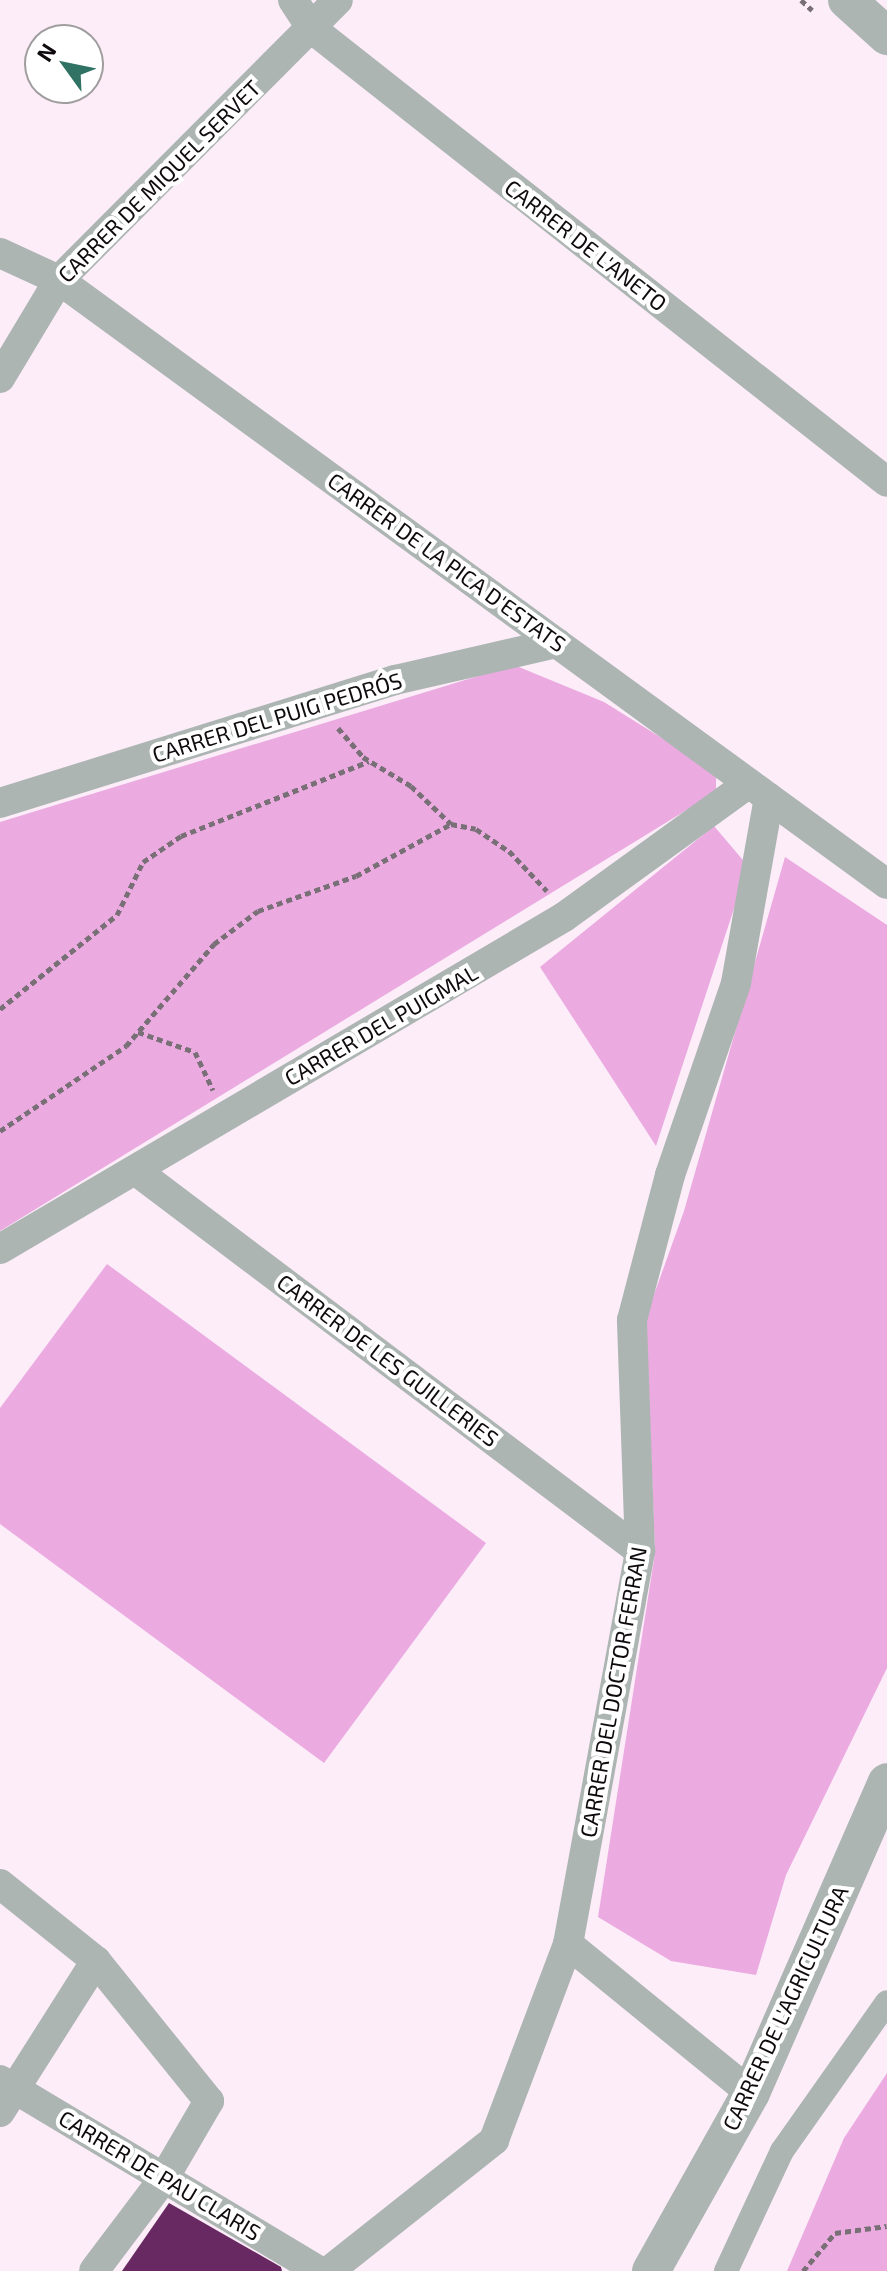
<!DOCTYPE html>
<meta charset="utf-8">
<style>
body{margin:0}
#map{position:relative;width:887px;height:2271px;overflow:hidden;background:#fcedf9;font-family:"Exo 2",sans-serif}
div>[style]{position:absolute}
.green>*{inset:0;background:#ebabe1}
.building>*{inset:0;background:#682862}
.path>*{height:5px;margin-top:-2.5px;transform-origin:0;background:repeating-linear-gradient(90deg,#797077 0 6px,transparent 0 10px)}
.pedestrian>*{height:24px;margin:-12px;padding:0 12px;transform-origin:12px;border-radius:12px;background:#acb5b2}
.minor>*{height:30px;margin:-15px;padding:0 15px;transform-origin:15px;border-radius:15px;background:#acb5b2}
.tertiary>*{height:38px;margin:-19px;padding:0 19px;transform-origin:19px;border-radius:19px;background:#acb5b2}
span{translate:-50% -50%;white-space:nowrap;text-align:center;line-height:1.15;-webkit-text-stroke:8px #fff;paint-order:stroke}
.street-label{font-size:22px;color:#0e0a0d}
.north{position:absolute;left:24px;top:24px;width:80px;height:80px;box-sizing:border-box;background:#fff;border:2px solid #9f9d9e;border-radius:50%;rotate:303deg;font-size:22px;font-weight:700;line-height:32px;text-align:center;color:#0e0a0d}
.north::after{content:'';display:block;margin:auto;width:28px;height:36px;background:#307364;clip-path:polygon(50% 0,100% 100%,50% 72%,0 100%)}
</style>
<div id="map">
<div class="green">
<div style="clip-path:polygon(514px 665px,604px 702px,689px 755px,716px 776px,716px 792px,0 1231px,0 822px)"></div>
<div style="clip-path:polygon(714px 826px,748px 866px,656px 1146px,540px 967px)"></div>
<div style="clip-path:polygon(785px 857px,887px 925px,887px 1668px,786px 1875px,756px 1975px,671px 1961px,598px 1917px,655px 1553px,646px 1317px,684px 1211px)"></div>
<div style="clip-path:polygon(107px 1264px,486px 1543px,324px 1763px,0 1524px,0 1408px)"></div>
<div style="clip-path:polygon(887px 2073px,887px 2271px,787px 2271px,844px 2138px)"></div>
</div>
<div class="building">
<div style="clip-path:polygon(169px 2203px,281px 2267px,282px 2271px,122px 2271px)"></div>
</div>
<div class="path">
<div style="left:801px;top:0;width:15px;rotate:42deg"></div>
<div style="left:338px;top:728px;width:38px;rotate:49deg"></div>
<div style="left:363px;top:757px;width:56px;rotate:31.1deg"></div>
<div style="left:411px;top:786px;width:55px;rotate:43.5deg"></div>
<div style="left:0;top:1009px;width:150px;rotate:-38.8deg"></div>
<div style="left:117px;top:915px;width:59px;rotate:-63.9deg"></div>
<div style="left:143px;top:862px;width:46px;rotate:-34.4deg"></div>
<div style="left:181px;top:836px;width:202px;rotate:-21.7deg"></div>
<div style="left:138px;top:1032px;width:60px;rotate:19.3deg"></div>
<div style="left:195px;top:1052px;width:42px;rotate:64.7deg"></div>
<div style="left:0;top:1131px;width:152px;rotate:-34deg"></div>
<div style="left:126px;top:1046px;width:135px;rotate:-49.2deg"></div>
<div style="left:214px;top:944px;width:55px;rotate:-36.9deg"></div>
<div style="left:258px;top:911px;width:104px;rotate:-19.7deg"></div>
<div style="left:356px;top:876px;width:108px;rotate:-28.7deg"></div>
<div style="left:451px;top:824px;width:25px;rotate:11deg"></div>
<div style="left:476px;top:829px;width:40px;rotate:34deg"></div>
<div style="left:509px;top:851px;width:55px;rotate:46.5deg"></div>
<div style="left:803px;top:2271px;width:50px;rotate:-49.9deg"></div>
<div style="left:835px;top:2233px;width:52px;rotate:-7.7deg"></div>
</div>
<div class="pedestrian">
<div style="left:726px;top:2271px;width:132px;rotate:-65deg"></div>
<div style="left:782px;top:2151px;width:182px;rotate:-54.8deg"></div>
</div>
<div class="minor">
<div style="left:293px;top:0;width:33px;rotate:57deg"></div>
<div style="left:311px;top:28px;width:733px;rotate:38.24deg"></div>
<div style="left:0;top:253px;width:65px;rotate:24.6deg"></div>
<div style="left:59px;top:280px;width:1025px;rotate:36.11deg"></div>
<div style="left:0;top:378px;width:114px;rotate:-59deg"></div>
<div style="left:59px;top:280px;width:395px;rotate:-45.1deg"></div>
<div style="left:0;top:803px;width:414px;rotate:-17.3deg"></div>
<div style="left:395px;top:680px;width:166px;rotate:-12.9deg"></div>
<div style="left:135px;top:1170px;width:633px;rotate:37.03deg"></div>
<div style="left:0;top:1249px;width:654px;rotate:-30.48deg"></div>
<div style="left:564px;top:917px;width:228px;rotate:-35.9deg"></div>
<div style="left:0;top:1884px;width:123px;rotate:38.7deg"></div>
<div style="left:96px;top:1961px;width:180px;rotate:51.1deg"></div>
<div style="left:209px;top:2101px;width:89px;rotate:120.3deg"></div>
<div style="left:164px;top:2178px;width:116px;rotate:127deg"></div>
<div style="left:568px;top:1944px;width:236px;rotate:39.2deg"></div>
<div style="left:0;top:2080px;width:372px;rotate:30.9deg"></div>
<div style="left:0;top:2112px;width:179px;rotate:-57.6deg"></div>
<div style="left:329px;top:2271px;width:211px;rotate:-38.4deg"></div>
<div style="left:494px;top:2140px;width:210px;rotate:-69.3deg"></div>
<div style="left:568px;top:1944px;width:400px;rotate:-79.6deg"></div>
<div style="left:640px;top:1551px;width:231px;rotate:-92deg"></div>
<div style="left:632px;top:1320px;width:150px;rotate:-75.3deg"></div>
<div style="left:670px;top:1175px;width:203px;rotate:-71deg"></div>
<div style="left:736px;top:983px;width:188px;rotate:-79.9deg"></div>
</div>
<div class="tertiary">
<div style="left:847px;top:0;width:54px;rotate:42deg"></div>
<div style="left:651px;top:2271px;width:204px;rotate:-60.7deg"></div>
<div style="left:751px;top:2093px;width:339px;rotate:-66.4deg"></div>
</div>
<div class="street-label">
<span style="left:159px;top:181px;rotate:-45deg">CARRER DE MIQUEL SERVET</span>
<span style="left:586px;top:245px;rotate:38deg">CARRER DE L'ANETO</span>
<span style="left:447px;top:562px;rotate:36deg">CARRER DE LA PICA D'ESTATS</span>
<span style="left:277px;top:717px;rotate:-17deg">CARRER DEL PUIG PEDRÓS</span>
<span style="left:381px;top:1025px;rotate:-30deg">CARRER DEL PUIGMAL</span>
<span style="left:388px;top:1360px;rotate:37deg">CARRER DE LES GUILLERIES</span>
<span style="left:613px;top:1692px;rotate:-80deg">CARRER DEL DOCTOR FERRAN</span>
<span style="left:785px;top:2008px;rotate:-65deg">CARRER DE L'AGRICULTURA</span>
<span style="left:160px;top:2175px;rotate:31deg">CARRER DE PAU CLARIS</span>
</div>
<div class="north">N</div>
</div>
